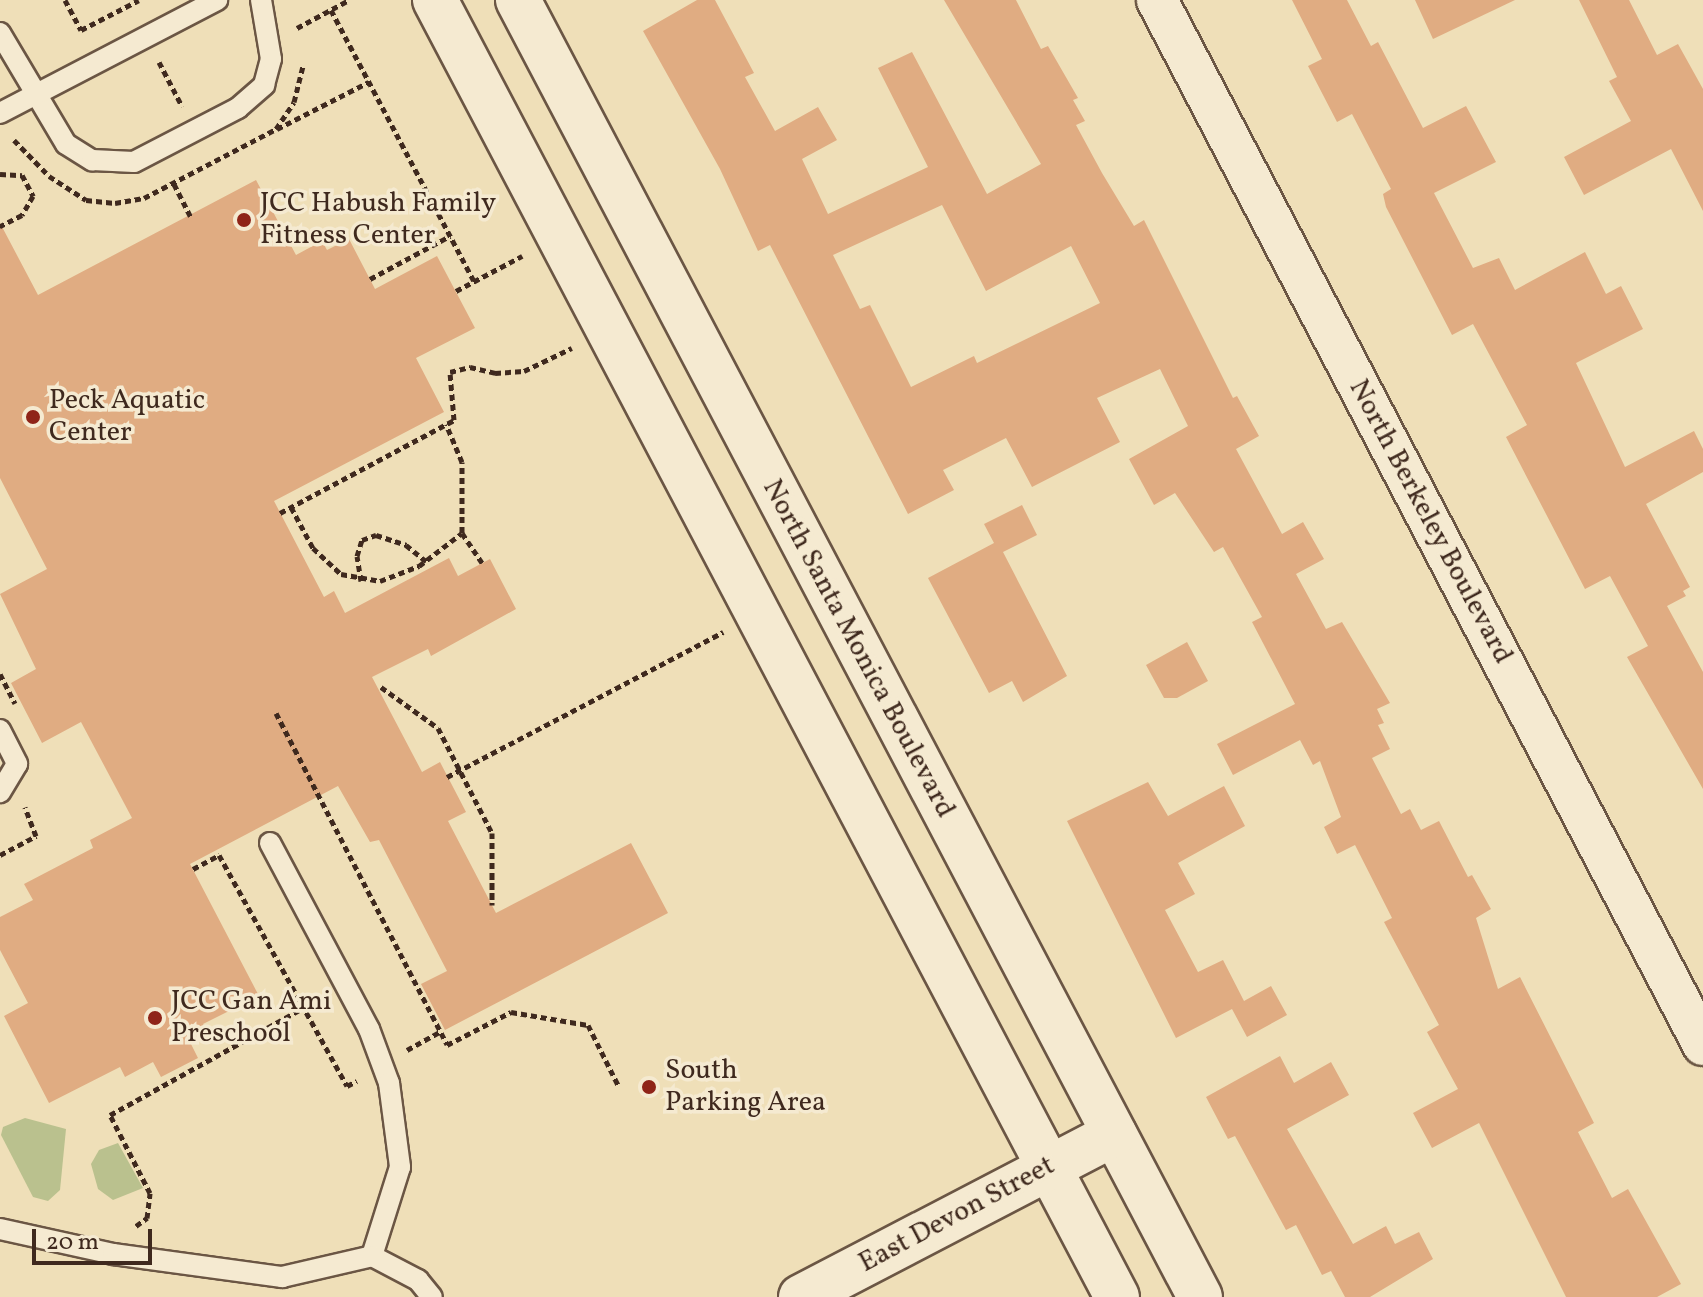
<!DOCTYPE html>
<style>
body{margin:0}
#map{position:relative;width:1703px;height:1297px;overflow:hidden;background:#efdfb8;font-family:Vollkorn,serif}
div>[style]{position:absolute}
.green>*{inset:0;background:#bac18e}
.building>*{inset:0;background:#e0ac82}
.path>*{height:5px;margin-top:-2.5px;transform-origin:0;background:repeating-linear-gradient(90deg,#3f291e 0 6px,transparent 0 10px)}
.roads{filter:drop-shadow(2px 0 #6b5644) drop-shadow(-2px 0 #6b5644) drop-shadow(0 2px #6b5644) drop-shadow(0 -2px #6b5644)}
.lane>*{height:20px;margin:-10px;padding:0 10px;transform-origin:10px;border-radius:10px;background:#f5ead1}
.street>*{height:40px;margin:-20px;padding:0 20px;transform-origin:20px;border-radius:20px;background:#f5ead1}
.secondary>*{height:44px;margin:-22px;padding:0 22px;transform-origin:22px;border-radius:22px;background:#f5ead1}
.dots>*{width:22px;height:22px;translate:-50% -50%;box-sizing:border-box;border:4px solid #f5ead1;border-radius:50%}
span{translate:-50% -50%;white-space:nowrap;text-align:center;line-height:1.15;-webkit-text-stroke:7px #f5ead1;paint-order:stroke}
.poi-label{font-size:28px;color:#3f291e}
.left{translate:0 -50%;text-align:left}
.street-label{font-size:28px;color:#3f291e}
.scale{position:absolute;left:32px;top:1229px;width:120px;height:36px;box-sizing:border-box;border:4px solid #3f291e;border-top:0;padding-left:10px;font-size:24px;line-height:28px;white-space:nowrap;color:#3f291e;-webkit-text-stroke:6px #f5ead1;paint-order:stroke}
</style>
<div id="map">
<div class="green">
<div style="clip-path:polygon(25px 1118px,66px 1129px,60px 1190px,48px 1201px,33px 1197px,1px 1135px,3px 1127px)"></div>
<div style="clip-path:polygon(118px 1143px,143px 1188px,113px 1200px,98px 1189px,91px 1164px,99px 1150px)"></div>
</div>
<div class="building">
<div style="clip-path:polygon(evenodd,697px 0,715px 0,754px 73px,745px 77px,775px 131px,818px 107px,837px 140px,802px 159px,828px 214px,928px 167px,878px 68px,912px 52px,987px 194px,1041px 164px,944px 0,1016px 0,1041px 49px,1048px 46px,1078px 98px,1073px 100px,1085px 121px,1076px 125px,1102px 173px,1134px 226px,1144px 220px,1233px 398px,1237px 396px,1259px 436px,1236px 449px,1282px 534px,1303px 522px,1324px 559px,1296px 574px,1326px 629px,1342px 622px,1390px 703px,1377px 709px,1384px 723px,1378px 725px,1390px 749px,1372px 758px,1401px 814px,1410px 809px,1421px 830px,1439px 821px,1468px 877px,1472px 875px,1491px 909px,1476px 918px,1498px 989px,1520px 977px,1594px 1123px,1578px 1132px,1612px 1198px,1628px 1189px,1681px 1284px,1657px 1297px,1566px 1297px,1479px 1123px,1432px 1148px,1413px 1113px,1458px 1089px,1427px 1032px,1439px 1025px,1384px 922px,1392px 918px,1355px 845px,1337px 854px,1324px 827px,1341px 817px,1320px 761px,1313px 765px,1300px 740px,1233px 775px,1217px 744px,1295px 704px,1252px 622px,1262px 617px,1223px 547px,1214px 552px,1175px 493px,1154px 505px,1129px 459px,1188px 426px,1160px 369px,1097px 398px,1120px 442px,1032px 487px,1006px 438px,943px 470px,954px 490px,908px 514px,770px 245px,758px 251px,720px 169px,643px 31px,697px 0,942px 205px,986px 291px,1071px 246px,1100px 303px,977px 363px,974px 356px,911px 387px,870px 305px,860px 309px,833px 255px,942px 205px)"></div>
<div style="clip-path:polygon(1292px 0,1347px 0,1371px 46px,1378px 42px,1423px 128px,1466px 106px,1496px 162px,1434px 193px,1473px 268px,1499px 258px,1515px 290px,1585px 252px,1606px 294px,1621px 286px,1643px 329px,1576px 363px,1625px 467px,1694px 431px,1703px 449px,1703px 472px,1646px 504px,1690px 587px,1683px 591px,1686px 596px,1667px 606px,1703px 672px,1703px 789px,1627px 657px,1648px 646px,1610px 576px,1585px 589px,1506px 437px,1527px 425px,1473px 324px,1452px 335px,1386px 207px,1383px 194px,1391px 189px,1352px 114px,1337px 122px,1308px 66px,1322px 59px)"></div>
<div style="clip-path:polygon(1415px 0,1515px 0,1433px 39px)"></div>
<div style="clip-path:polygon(1579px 0,1629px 0,1657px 55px,1678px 44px,1703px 89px,1703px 211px,1671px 149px,1584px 195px,1564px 157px,1631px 121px,1609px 81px,1617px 77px)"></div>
<div style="clip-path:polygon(256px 180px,296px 255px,322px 241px,327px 250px,349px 239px,375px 289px,437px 256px,475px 328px,416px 358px,444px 412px,274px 501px,324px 597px,334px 591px,345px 613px,449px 558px,458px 576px,490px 559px,516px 609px,431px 656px,428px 649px,372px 677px,422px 772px,440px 762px,466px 812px,448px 821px,496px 913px,631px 843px,668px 913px,445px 1030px,421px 984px,447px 971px,379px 840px,370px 842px,338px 786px,190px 864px,259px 996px,203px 1024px,209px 1035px,191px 1044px,198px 1058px,161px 1077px,153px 1062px,125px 1077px,120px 1067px,49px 1103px,4px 1016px,28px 1003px,0 950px,0 917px,33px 900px,24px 884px,93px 848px,90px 840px,132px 818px,81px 722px,42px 743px,11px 683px,36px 669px,0 594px,47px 569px,0 478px,0 223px,38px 295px)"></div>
<div style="clip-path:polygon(1022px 505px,1037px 535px,1003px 552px,1067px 676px,1023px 702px,1012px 681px,989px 693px,928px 578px,994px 543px,984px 524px)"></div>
<div style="clip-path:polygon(1187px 642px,1208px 681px,1177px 698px,1164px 698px,1146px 665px)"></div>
<div style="clip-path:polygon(1148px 782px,1168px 816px,1224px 786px,1245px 826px,1178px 863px,1195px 894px,1165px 910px,1198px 972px,1223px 960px,1244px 1001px,1271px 986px,1287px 1015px,1247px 1037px,1232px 1009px,1176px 1038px,1067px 821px)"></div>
<div style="clip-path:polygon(1280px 1056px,1294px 1083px,1331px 1062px,1349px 1095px,1287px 1129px,1353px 1244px,1386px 1226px,1395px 1244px,1419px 1232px,1433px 1259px,1370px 1297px,1345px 1297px,1331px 1271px,1322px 1275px,1296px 1225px,1286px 1230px,1235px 1136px,1228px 1139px,1206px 1097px)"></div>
</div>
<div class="path">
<div style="left:65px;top:0;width:34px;rotate:62deg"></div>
<div style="left:81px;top:30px;width:65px;rotate:-27.3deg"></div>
<div style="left:331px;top:10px;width:306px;rotate:62.2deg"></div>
<div style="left:297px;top:28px;width:59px;rotate:-28.3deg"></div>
<div style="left:159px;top:62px;width:50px;rotate:62.4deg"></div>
<div style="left:277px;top:129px;width:103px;rotate:-27.1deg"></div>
<div style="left:14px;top:140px;width:50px;rotate:45.8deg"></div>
<div style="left:49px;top:176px;width:44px;rotate:33deg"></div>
<div style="left:86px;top:200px;width:29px;rotate:6deg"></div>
<div style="left:115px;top:203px;width:29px;rotate:-10deg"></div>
<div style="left:144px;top:198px;width:149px;rotate:-27.6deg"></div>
<div style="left:276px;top:129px;width:32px;rotate:-56deg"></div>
<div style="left:294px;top:102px;width:38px;rotate:-76deg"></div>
<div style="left:0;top:174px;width:22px;rotate:3deg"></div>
<div style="left:22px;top:175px;width:24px;rotate:62deg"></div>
<div style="left:33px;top:196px;width:22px;rotate:120deg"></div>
<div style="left:22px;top:215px;width:25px;rotate:153deg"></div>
<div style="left:174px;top:184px;width:36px;rotate:63deg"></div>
<div style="left:370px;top:279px;width:91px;rotate:-28.3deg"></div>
<div style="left:456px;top:291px;width:75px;rotate:-27.9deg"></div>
<div style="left:291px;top:507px;width:47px;rotate:61.8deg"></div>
<div style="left:313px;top:548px;width:38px;rotate:43deg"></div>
<div style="left:341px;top:574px;width:40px;rotate:10deg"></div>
<div style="left:380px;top:581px;width:42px;rotate:-21deg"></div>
<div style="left:419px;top:566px;width:54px;rotate:-37.5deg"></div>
<div style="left:462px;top:533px;width:71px;rotate:-90deg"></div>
<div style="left:462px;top:462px;width:41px;rotate:-112.8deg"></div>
<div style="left:280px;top:513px;width:197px;rotate:-28.1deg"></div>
<div style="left:454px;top:420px;width:48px;rotate:-94.8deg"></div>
<div style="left:450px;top:372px;width:21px;rotate:-14deg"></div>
<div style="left:470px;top:367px;width:26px;rotate:13deg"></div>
<div style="left:495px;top:373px;width:29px;rotate:-4deg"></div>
<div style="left:524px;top:371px;width:53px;rotate:-25.6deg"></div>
<div style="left:462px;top:533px;width:36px;rotate:56deg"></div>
<div style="left:361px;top:581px;width:25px;rotate:-99deg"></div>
<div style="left:357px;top:556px;width:17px;rotate:-73deg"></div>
<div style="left:362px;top:540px;width:15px;rotate:-20deg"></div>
<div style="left:376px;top:535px;width:32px;rotate:18deg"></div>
<div style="left:406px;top:545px;width:26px;rotate:39deg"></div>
<div style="left:0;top:674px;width:33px;rotate:63deg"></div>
<div style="left:381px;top:687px;width:70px;rotate:35.7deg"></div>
<div style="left:438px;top:728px;width:118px;rotate:62.8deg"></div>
<div style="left:492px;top:833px;width:72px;rotate:90deg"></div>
<div style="left:276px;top:713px;width:373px;rotate:62.7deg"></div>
<div style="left:447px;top:1045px;width:72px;rotate:-27.3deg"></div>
<div style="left:511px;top:1012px;width:78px;rotate:9.6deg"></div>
<div style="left:588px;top:1025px;width:67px;rotate:63.4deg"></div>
<div style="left:447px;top:777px;width:312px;rotate:-27.7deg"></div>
<div style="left:0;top:855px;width:41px;rotate:-27.8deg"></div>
<div style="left:36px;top:836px;width:31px;rotate:-111deg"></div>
<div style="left:193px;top:869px;width:30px;rotate:-28deg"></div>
<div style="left:219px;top:855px;width:264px;rotate:61deg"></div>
<div style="left:347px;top:1086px;width:11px;rotate:-27deg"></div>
<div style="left:407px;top:1050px;width:38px;rotate:-29deg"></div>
<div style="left:136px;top:1226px;width:14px;rotate:-36deg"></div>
<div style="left:147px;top:1218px;width:25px;rotate:-83deg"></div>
<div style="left:150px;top:1193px;width:88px;rotate:-117.1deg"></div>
<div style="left:110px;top:1115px;width:221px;rotate:-29deg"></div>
</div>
<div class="roads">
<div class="lane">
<div style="left:0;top:33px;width:129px;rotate:59.3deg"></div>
<div style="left:66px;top:144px;width:31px;rotate:32deg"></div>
<div style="left:92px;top:160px;width:42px;rotate:2.7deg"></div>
<div style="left:134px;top:162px;width:117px;rotate:-27.4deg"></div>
<div style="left:238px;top:108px;width:35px;rotate:-41deg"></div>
<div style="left:264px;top:85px;width:27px;rotate:-75deg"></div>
<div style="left:271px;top:59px;width:60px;rotate:-99.6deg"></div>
<div style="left:0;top:113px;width:245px;rotate:-27.5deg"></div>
<div style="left:0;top:730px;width:38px;rotate:63deg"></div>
<div style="left:17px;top:764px;width:33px;rotate:121deg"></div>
<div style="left:270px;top:843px;width:211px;rotate:62deg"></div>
<div style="left:369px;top:1029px;width:58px;rotate:69.7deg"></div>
<div style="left:389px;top:1083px;width:85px;rotate:82.5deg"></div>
<div style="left:400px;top:1167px;width:93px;rotate:107.5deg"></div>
<div style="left:0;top:1229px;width:116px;rotate:12.5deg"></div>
<div style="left:113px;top:1254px;width:171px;rotate:7.8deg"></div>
<div style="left:282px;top:1277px;width:92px;rotate:-13.1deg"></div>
<div style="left:372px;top:1256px;width:52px;rotate:27.6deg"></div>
<div style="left:418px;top:1280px;width:22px;rotate:51deg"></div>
</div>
<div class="street">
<div style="left:1157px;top:0;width:1179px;rotate:62.41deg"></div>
</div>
<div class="secondary">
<div style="left:435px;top:0;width:1465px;rotate:62.26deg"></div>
<div style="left:518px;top:0;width:1465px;rotate:62.26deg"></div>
<div style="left:801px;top:1297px;width:353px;rotate:-27.5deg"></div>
</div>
</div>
<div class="dots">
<div style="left:244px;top:220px;background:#8f2418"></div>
<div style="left:33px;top:417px;background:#8f2418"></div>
<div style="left:155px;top:1018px;background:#8f2418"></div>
<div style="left:649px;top:1087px;background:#8f2418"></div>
</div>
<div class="poi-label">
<span class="left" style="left:260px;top:220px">JCC Habush Family<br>Fitness Center</span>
<span class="left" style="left:49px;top:417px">Peck Aquatic<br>Center</span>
<span class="left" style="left:171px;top:1018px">JCC Gan Ami<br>Preschool</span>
<span class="left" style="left:665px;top:1087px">South<br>Parking Area</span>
</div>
<div class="street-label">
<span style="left:1430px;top:522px;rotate:62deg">North Berkeley Boulevard</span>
<span style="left:858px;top:649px;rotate:62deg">North Santa Monica Boulevard</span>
<span style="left:957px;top:1215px;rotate:-28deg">East Devon Street</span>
</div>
<div class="scale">20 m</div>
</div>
